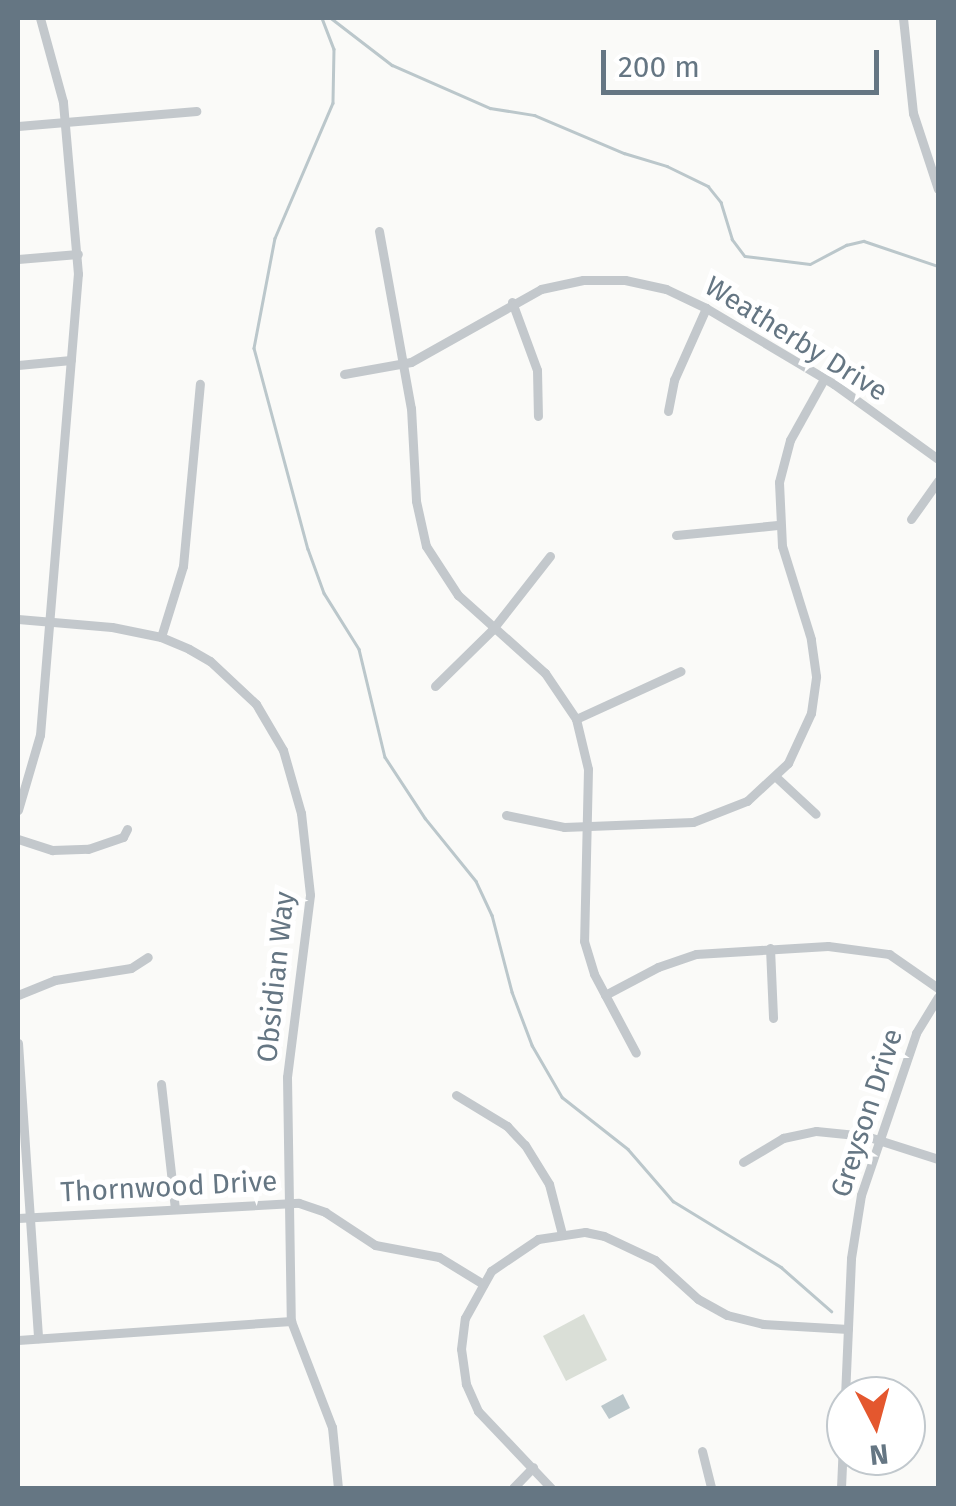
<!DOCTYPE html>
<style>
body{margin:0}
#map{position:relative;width:956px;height:1506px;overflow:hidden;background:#fafaf8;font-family:"Fira Sans",sans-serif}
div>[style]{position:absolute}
.green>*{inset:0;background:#dadfd7}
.water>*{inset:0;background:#bbc7cb}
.stream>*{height:2.5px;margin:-1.25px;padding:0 1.25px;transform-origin:1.25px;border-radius:1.25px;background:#bbc7cb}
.minor>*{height:9px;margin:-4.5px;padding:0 4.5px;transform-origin:4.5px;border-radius:4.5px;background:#c3c8cc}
span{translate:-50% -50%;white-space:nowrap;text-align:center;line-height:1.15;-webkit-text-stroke:10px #fff;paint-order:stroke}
.street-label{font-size:28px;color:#657683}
.frame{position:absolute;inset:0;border:20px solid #657683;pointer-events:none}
.north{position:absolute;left:826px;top:1376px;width:100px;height:100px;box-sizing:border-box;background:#fff;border:2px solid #c1c8cd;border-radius:50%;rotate:174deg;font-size:28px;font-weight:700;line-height:40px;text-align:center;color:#657683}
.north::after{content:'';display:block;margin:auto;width:35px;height:45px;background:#e4572e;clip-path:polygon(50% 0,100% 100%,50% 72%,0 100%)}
.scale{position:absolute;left:601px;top:50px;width:278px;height:45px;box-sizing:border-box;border:5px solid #657683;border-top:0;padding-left:12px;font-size:30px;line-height:35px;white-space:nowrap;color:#657683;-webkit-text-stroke:8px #fff;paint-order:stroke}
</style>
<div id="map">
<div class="green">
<div style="clip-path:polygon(584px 1314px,607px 1360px,566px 1381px,543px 1336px)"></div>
</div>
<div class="water">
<div style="clip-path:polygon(623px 1394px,630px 1408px,609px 1419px,601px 1406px)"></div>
</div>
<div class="stream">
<div style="left:322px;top:18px;width:33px;rotate:69deg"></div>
<div style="left:334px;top:49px;width:54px;rotate:91.1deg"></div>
<div style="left:333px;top:103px;width:147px;rotate:113.2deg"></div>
<div style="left:275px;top:238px;width:112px;rotate:100.8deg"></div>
<div style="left:254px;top:348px;width:208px;rotate:75deg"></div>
<div style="left:308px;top:549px;width:47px;rotate:70deg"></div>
<div style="left:324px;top:593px;width:66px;rotate:58deg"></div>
<div style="left:359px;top:649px;width:111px;rotate:76.5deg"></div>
<div style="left:385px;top:757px;width:73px;rotate:56.7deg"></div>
<div style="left:425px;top:818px;width:81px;rotate:51deg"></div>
<div style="left:476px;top:881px;width:38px;rotate:65deg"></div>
<div style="left:492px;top:915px;width:80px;rotate:75.4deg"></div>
<div style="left:512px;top:992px;width:57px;rotate:69.3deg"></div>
<div style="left:532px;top:1045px;width:60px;rotate:60deg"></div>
<div style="left:562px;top:1097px;width:84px;rotate:38.2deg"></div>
<div style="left:628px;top:1149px;width:69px;rotate:49.1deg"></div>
<div style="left:673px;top:1201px;width:127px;rotate:31.4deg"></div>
<div style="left:781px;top:1267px;width:67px;rotate:41.3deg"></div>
<div style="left:331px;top:18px;width:77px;rotate:37.6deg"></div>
<div style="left:392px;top:65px;width:107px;rotate:23.7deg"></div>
<div style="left:490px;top:108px;width:45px;rotate:9deg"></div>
<div style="left:534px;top:115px;width:98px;rotate:22.9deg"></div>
<div style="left:624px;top:153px;width:45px;rotate:16.8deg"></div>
<div style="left:667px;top:166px;width:46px;rotate:26deg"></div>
<div style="left:708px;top:186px;width:21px;rotate:51deg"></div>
<div style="left:721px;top:202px;width:39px;rotate:73deg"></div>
<div style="left:732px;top:239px;width:21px;rotate:53deg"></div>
<div style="left:745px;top:256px;width:65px;rotate:7deg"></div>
<div style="left:810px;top:264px;width:41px;rotate:-27.8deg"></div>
<div style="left:846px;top:245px;width:18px;rotate:-13deg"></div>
<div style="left:864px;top:241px;width:78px;rotate:18.7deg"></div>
</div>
<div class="minor">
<div style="left:903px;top:18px;width:96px;rotate:84deg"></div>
<div style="left:913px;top:113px;width:80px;rotate:71.8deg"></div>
<div style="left:18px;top:126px;width:179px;rotate:-4.8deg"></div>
<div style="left:379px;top:231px;width:180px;rotate:79.8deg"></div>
<div style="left:411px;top:408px;width:93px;rotate:86.9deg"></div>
<div style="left:416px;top:501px;width:46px;rotate:77.5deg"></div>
<div style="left:426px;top:546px;width:59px;rotate:56.9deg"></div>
<div style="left:458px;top:595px;width:117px;rotate:41.9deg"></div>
<div style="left:545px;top:673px;width:55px;rotate:56deg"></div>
<div style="left:576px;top:719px;width:51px;rotate:76.5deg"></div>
<div style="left:588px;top:769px;width:172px;rotate:91.3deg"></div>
<div style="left:584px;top:941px;width:34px;rotate:73deg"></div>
<div style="left:594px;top:974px;width:89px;rotate:62deg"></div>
<div style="left:18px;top:259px;width:60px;rotate:-4.8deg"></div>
<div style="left:512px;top:302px;width:72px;rotate:69.8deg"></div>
<div style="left:537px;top:370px;width:46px;rotate:88.8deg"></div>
<div style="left:18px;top:365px;width:53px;rotate:-5.4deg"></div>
<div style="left:344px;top:374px;width:68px;rotate:-10.2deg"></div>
<div style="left:411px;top:362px;width:149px;rotate:-29.3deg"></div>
<div style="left:541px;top:289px;width:43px;rotate:-12.1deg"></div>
<div style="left:583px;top:280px;width:42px"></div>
<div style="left:625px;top:280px;width:42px;rotate:12.4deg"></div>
<div style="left:666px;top:289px;width:44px;rotate:25.4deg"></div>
<div style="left:706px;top:308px;width:149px;rotate:30.7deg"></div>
<div style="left:834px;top:384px;width:128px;rotate:35.8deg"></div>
<div style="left:668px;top:411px;width:32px;rotate:-79deg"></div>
<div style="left:674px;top:380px;width:79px;rotate:-66deg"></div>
<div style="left:911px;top:519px;width:47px;rotate:-54.6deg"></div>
<div style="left:676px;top:535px;width:102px;rotate:-5.6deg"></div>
<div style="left:18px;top:619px;width:94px;rotate:4.9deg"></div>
<div style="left:112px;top:627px;width:50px;rotate:11.5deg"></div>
<div style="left:161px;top:637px;width:30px;rotate:23deg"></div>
<div style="left:189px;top:649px;width:24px;rotate:30deg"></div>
<div style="left:210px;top:661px;width:63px;rotate:43.1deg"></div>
<div style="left:256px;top:704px;width:53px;rotate:59.6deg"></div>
<div style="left:283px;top:750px;width:66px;rotate:74.1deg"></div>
<div style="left:301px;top:813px;width:82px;rotate:83.7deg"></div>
<div style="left:310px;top:895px;width:183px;rotate:97.2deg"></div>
<div style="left:287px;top:1077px;width:244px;rotate:89.1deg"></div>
<div style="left:291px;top:1321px;width:114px;rotate:68.9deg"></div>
<div style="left:332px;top:1427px;width:61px;rotate:84.4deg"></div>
<div style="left:161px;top:637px;width:74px;rotate:-72.8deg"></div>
<div style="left:183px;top:566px;width:183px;rotate:-84.7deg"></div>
<div style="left:435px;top:686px;width:80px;rotate:-44.5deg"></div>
<div style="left:492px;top:630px;width:94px;rotate:-51.9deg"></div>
<div style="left:576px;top:719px;width:115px;rotate:-24.6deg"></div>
<div style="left:776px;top:777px;width:54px;rotate:42.8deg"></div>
<div style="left:18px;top:810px;width:78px;rotate:-73.7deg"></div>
<div style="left:40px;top:735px;width:463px;rotate:-85.3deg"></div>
<div style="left:78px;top:274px;width:173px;rotate:-95deg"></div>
<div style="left:63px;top:102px;width:87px;rotate:-105.3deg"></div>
<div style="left:506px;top:815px;width:59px;rotate:11.7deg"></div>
<div style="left:564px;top:827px;width:129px;rotate:-2.2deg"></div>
<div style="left:693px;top:822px;width:58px;rotate:-21.3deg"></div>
<div style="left:747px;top:801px;width:56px;rotate:-42.8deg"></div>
<div style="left:788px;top:763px;width:55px;rotate:-65.3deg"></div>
<div style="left:811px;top:713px;width:37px;rotate:-82deg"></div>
<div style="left:816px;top:676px;width:37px;rotate:-98deg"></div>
<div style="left:811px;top:639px;width:97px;rotate:-107.3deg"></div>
<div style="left:782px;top:546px;width:64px;rotate:-92.7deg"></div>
<div style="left:779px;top:482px;width:43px;rotate:-75.3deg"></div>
<div style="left:790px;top:440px;width:70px;rotate:-60.9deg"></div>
<div style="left:18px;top:839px;width:36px;rotate:18deg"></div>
<div style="left:52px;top:850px;width:36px;rotate:-2deg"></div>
<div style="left:88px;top:849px;width:37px;rotate:-19deg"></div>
<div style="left:123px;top:837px;width:9px;rotate:-63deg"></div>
<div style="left:770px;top:948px;width:70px;rotate:87.5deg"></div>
<div style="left:18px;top:995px;width:40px;rotate:-22deg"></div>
<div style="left:55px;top:980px;width:77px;rotate:-9deg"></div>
<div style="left:131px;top:968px;width:20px;rotate:-33deg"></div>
<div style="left:605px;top:995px;width:60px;rotate:-27.8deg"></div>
<div style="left:658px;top:967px;width:40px;rotate:-18.9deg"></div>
<div style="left:696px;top:954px;width:132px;rotate:-3.5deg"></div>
<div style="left:828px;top:946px;width:62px;rotate:7.5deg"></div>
<div style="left:889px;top:954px;width:60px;rotate:34.8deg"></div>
<div style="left:18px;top:1043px;width:296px;rotate:86.1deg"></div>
<div style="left:161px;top:1084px;width:125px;rotate:83.6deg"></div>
<div style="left:456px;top:1095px;width:60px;rotate:31.3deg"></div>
<div style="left:507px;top:1126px;width:26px;rotate:47deg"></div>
<div style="left:525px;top:1145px;width:46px;rotate:58.4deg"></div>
<div style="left:549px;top:1184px;width:52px;rotate:75.4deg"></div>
<div style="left:743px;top:1162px;width:47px;rotate:-31deg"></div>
<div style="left:783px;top:1138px;width:34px;rotate:-12deg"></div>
<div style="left:816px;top:1131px;width:50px;rotate:5.7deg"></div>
<div style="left:866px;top:1136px;width:76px;rotate:17.7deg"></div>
<div style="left:18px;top:1218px;width:281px;rotate:-3.1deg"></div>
<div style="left:299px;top:1203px;width:28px;rotate:19deg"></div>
<div style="left:325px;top:1212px;width:60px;rotate:33.4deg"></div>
<div style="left:375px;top:1245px;width:65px;rotate:10.6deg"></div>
<div style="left:439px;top:1257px;width:52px;rotate:31.5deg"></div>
<div style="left:18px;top:1340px;width:274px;rotate:-4deg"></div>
<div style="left:906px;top:1417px;width:10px;rotate:6deg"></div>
<div style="left:702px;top:1451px;width:38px;rotate:76deg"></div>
<div style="left:513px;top:1488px;width:29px;rotate:-46deg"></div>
<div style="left:551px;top:1488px;width:106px;rotate:-133.5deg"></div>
<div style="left:478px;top:1411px;width:30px;rotate:-114deg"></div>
<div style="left:466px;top:1384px;width:35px;rotate:-98deg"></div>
<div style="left:461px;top:1349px;width:31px;rotate:-83deg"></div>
<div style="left:465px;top:1318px;width:54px;rotate:-61deg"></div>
<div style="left:491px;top:1271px;width:57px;rotate:-34.2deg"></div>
<div style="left:538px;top:1239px;width:48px;rotate:-8.5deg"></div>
<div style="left:585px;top:1232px;width:19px;rotate:12deg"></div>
<div style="left:604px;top:1236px;width:56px;rotate:25.2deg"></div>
<div style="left:655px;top:1260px;width:58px;rotate:42.2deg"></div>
<div style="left:698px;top:1299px;width:33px;rotate:29deg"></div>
<div style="left:727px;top:1315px;width:37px;rotate:14deg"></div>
<div style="left:763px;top:1324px;width:85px;rotate:3.4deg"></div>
<div style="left:841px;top:1488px;width:230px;rotate:-87.5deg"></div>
<div style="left:851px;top:1258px;width:64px;rotate:-81deg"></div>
<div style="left:861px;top:1195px;width:171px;rotate:-71.2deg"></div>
<div style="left:916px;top:1033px;width:42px;rotate:-58.6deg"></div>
</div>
<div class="street-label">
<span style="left:796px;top:339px;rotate:32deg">Weatherby Drive</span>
<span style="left:276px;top:977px;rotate:-84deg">Obsidian Way</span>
<span style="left:867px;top:1113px;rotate:-72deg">Greyson Drive</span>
<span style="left:169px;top:1187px;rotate:-3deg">Thornwood Drive</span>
</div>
<div class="frame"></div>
<div class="north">N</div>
<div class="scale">200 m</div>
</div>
